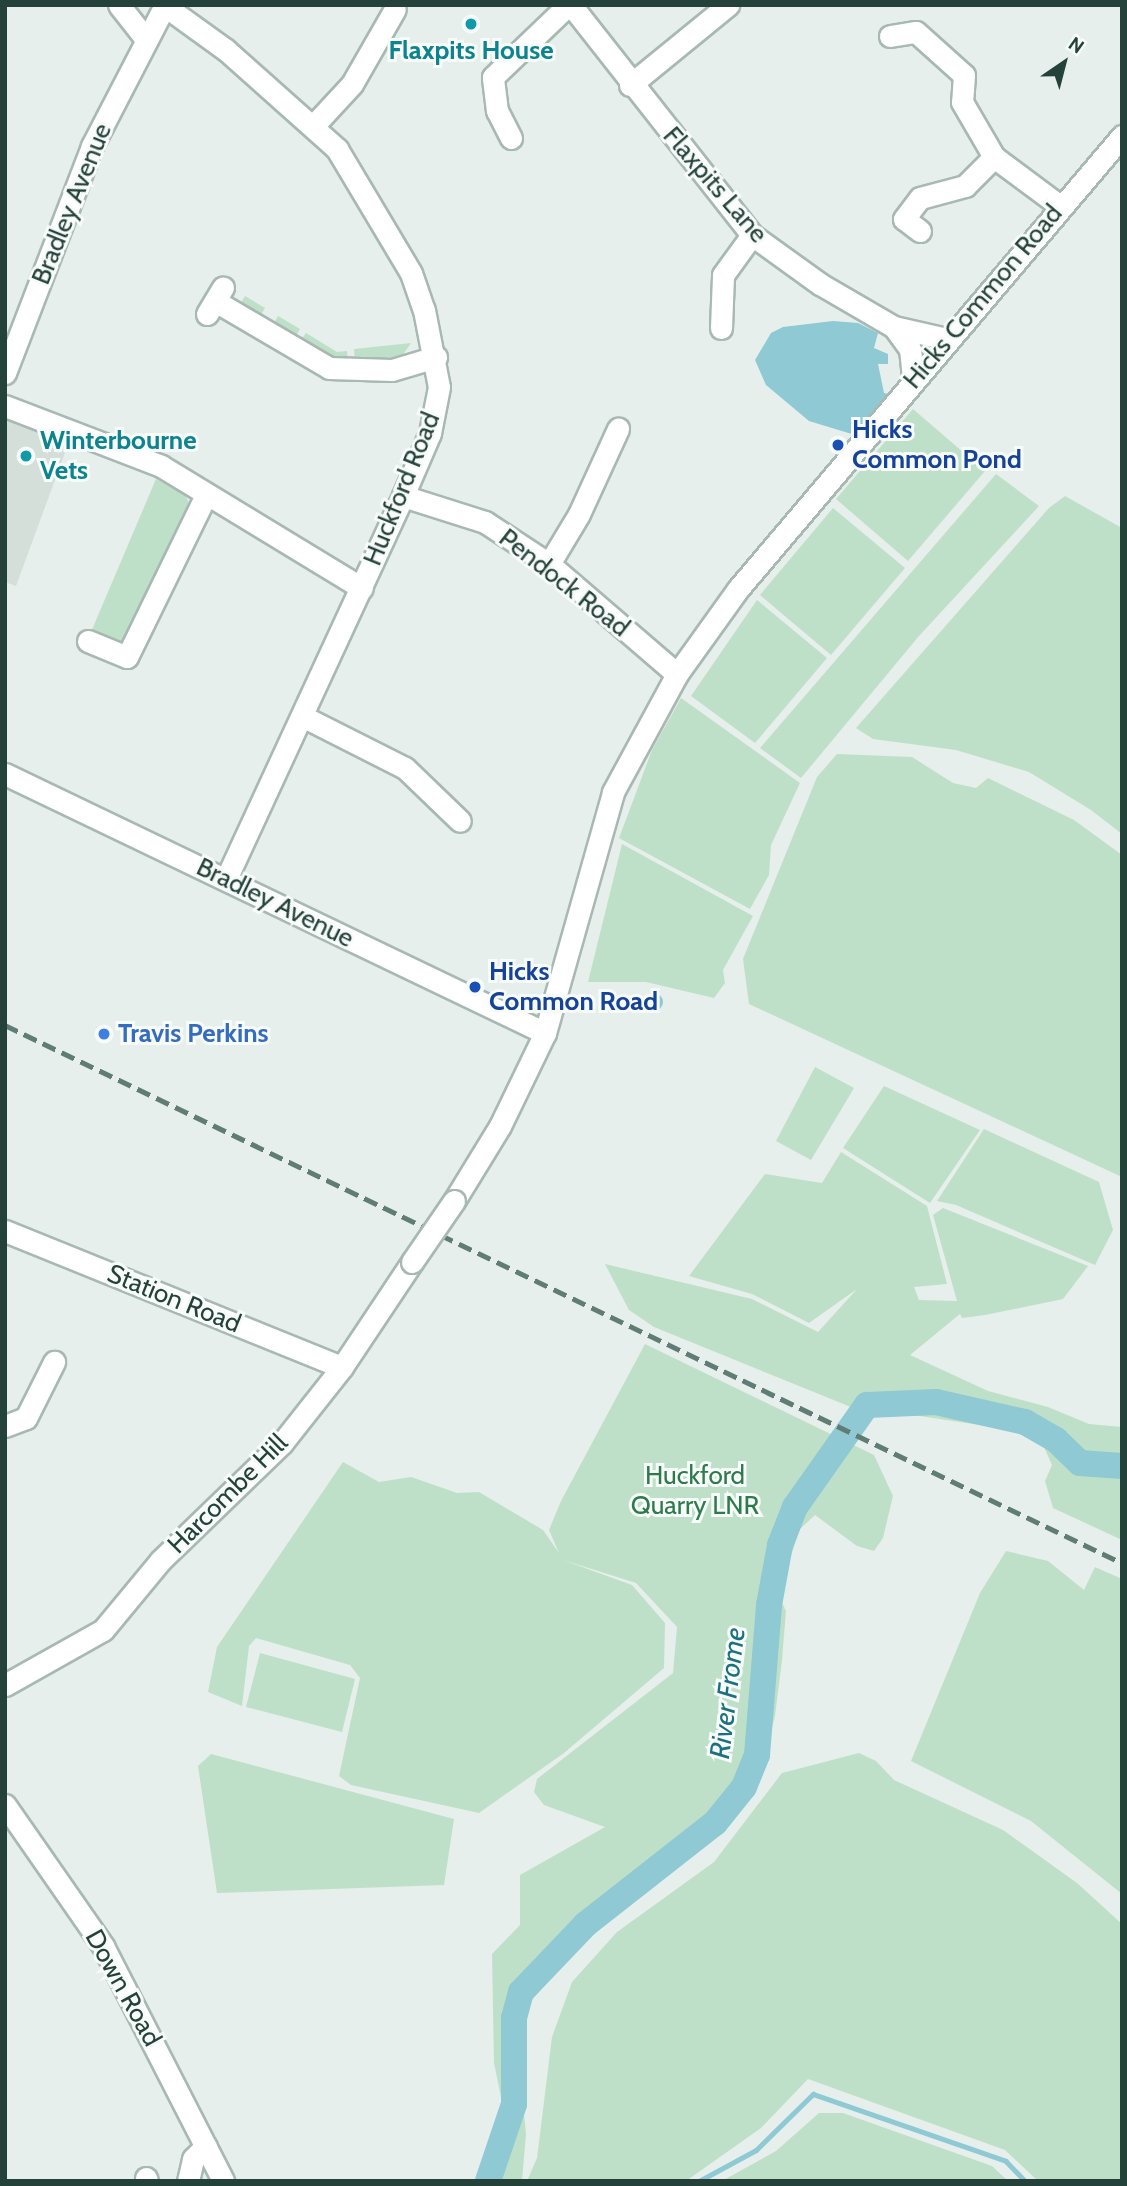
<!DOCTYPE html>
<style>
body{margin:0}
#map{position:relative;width:1127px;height:2186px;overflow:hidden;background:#e6efeb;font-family:Cabin,sans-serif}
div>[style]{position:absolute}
.built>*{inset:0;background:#d4dfda}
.green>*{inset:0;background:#bfe0c8}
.water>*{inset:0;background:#8ec9d4}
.round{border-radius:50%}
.stream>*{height:4.5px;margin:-2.25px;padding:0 2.25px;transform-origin:2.25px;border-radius:2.25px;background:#8ec9d4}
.river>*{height:26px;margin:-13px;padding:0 13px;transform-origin:13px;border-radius:13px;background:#8ec9d4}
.roads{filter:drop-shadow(2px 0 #a8b8b2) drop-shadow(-2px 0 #a8b8b2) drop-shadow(0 2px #a8b8b2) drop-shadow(0 -2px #a8b8b2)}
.minor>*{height:21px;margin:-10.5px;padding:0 10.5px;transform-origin:10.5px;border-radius:10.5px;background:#fff}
.rail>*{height:4.5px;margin-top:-2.25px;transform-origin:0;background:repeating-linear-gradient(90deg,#5f7d75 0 14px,transparent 0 21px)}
.bridges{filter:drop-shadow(2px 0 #a8b8b2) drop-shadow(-2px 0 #a8b8b2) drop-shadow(0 2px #a8b8b2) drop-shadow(0 -2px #a8b8b2)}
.minor-bridge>*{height:21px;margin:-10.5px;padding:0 10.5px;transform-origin:10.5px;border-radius:10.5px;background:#fff}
.dots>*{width:19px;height:19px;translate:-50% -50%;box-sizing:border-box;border:4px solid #f7fbf9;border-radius:50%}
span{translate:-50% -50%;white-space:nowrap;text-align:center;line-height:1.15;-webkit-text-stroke:6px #f7fbf9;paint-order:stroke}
.culture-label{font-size:26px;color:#0d838f;font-weight:700}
.left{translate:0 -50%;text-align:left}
.street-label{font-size:26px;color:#24423a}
.transit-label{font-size:26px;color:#164399;font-weight:700}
.shop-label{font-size:26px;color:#366cbe;font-weight:700}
.park-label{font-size:26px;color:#2d7a4b}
.water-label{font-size:28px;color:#1c6f80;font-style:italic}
.frame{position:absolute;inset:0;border:7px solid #24423a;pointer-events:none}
.north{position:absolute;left:1029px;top:28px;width:70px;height:70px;-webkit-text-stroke:5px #f7fbf9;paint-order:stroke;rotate:35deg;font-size:19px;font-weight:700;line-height:28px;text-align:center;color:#24423a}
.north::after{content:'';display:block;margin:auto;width:24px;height:32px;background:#24423a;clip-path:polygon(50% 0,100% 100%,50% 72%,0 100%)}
</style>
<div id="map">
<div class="built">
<div style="clip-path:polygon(11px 418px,59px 436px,66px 450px,16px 586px,5px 582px,5px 420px)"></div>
</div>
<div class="green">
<div style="clip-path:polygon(245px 296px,265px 308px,259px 318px,239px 306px)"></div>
<div style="clip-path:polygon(278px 316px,300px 329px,294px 340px,272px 327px)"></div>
<div style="clip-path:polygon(306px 333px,337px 352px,347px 351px,348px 363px,329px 362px,299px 343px)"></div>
<div style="clip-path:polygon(411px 343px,402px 356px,355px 362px,354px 349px)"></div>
<div style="clip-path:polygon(913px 409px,985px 471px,908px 561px,836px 499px)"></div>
<div style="clip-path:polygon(996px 474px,1039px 506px,919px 636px,801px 778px,760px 748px)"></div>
<div style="clip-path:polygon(156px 479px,185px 495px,190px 505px,129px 639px,122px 644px,91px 632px)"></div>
<div style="clip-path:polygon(1065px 496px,1122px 528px,1122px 834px,1091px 810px,1029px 772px,956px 750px,873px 739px,856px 728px,1049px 508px)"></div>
<div style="clip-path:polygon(833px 508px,905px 568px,831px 655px,760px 595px)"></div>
<div style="clip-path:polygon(757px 600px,827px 658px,755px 743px,691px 696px)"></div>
<div style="clip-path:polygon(681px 698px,800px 783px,771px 845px,769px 875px,750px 909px,619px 838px,652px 750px)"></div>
<div style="clip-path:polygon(837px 754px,912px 757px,953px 783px,976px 788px,988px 778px,1074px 820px,1122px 855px,1122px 1177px,749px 1004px,743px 959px,817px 777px)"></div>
<div style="clip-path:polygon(622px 844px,753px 916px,723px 970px,725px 983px,714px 998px,646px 982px,588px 982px)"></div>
<div style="clip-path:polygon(815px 1067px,854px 1088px,811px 1160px,776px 1141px)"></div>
<div style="clip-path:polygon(884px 1086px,980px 1130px,930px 1203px,843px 1148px)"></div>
<div style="clip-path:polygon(984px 1129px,1099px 1182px,1113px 1230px,1095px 1265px,956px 1205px,937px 1201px)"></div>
<div style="clip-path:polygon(841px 1152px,927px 1206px,947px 1284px,914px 1287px,919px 1300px,957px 1301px,933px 1215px,943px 1208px,1088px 1266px,1063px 1299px,985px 1315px,962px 1318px,960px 1314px,910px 1355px,988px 1391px,1048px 1407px,1089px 1424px,1122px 1427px,1122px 1540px,1053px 1508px,1045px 1481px,1052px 1465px,1044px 1447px,1013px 1430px,893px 1412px,873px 1416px,654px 1327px,629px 1310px,605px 1264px,752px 1299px,818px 1332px,857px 1289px,809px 1323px,752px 1294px,689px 1276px,765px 1174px,822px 1183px)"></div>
<div style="clip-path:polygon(645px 1344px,874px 1455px,893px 1496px,883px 1538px,874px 1551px,857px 1546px,815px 1515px,800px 1529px,778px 1594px,786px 1611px,782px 1660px,775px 1716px,756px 1788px,733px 1819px,589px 1935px,530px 2002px,518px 2052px,526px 2134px,522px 2181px,484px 2181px,505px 2117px,494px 2063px,492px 1954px,520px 1925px,520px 1875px,605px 1827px,544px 1805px,534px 1792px,537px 1779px,673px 1673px,677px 1627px,636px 1583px,563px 1560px,632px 1585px,665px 1623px,664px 1668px,564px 1753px,479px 1813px,351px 1785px,339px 1776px,360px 1678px,350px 1665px,256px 1638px,249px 1646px,242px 1706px,208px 1692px,217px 1647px,343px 1462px,379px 1482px,411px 1477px,457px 1493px,479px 1492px,543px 1530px,559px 1553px,549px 1530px,561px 1501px)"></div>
<div style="clip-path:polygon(1006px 1551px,1048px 1561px,1084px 1590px,1095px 1567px,1122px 1579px,1122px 1894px,1031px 1821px,911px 1761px,980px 1593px)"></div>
<div style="clip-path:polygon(260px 1653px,355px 1679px,342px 1732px,246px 1707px)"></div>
<div style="clip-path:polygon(859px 1753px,876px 1761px,894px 1780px,1003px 1830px,1077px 1883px,1122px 1924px,1122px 2181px,1038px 2181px,1005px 2150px,808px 2079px,761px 2128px,686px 2181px,527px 2181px,537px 2158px,552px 2037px,572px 1982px,617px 1932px,714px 1862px,782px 1773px)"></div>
<div style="clip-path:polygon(211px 1754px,454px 1819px,444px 1885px,217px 1893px,198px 1766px)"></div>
<div style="clip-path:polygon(819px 2113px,843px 2113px,992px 2166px,1008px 2181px,722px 2181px,776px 2151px)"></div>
</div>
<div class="water">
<div style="clip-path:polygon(833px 321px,858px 323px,878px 333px,874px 348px,888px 354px,888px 364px,878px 364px,884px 393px,891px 395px,855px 435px,809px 421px,766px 385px,755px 360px,771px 333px,783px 327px)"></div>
<div class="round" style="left:645px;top:993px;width:18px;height:18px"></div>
</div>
<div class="stream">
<div style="left:699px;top:2181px;width:65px;rotate:-28.5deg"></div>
<div style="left:756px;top:2150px;width:80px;rotate:-44.5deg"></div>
<div style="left:813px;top:2094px;width:204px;rotate:19.1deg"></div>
<div style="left:1006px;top:2161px;width:28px;rotate:46deg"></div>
</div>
<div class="river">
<div style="left:488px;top:2181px;width:81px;rotate:-71.3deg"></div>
<div style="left:514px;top:2104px;width:86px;rotate:-90deg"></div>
<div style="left:514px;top:2018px;width:27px;rotate:-75deg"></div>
<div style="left:521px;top:1992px;width:94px;rotate:-46.3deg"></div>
<div style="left:586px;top:1924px;width:164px;rotate:-38.1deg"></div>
<div style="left:715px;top:1823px;width:46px;rotate:-51.1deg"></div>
<div style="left:744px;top:1787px;width:35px;rotate:-68deg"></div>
<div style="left:757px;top:1755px;width:150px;rotate:-85.4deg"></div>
<div style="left:769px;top:1605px;width:61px;rotate:-79.6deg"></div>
<div style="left:780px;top:1545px;width:41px;rotate:-68.5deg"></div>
<div style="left:795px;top:1507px;width:125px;rotate:-54.8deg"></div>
<div style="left:867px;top:1405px;width:69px;rotate:-2.5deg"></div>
<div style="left:936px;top:1402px;width:91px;rotate:12.7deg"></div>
<div style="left:1025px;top:1422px;width:36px;rotate:30deg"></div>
<div style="left:1056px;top:1440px;width:33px;rotate:44deg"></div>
<div style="left:1080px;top:1463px;width:42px;rotate:4.1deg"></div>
</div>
<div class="roads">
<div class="minor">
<div style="left:119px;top:5px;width:42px;rotate:51.8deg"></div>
<div style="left:571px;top:5px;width:293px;rotate:51.8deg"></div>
<div style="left:752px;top:235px;width:84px;rotate:35.8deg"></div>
<div style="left:820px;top:284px;width:86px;rotate:30.2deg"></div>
<div style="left:894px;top:327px;width:54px;rotate:12.8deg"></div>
<div style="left:165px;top:6px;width:75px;rotate:35.8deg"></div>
<div style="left:226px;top:50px;width:149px;rotate:41.7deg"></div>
<div style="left:337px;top:149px;width:144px;rotate:59.2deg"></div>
<div style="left:411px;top:273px;width:39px;rotate:71deg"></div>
<div style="left:424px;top:310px;width:78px;rotate:79deg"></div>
<div style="left:439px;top:387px;width:47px;rotate:101.1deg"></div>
<div style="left:430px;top:433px;width:69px;rotate:113.2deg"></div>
<div style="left:403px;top:496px;width:422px;rotate:114.8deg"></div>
<div style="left:890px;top:36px;width:26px;rotate:-9deg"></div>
<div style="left:916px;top:32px;width:64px;rotate:41.9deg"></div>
<div style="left:964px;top:75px;width:27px;rotate:94deg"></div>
<div style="left:962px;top:102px;width:64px;rotate:59.8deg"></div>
<div style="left:994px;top:157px;width:82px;rotate:36.6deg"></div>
<div style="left:630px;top:85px;width:127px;rotate:-39.2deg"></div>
<div style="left:315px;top:124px;width:54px;rotate:-47.2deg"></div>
<div style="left:352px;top:84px;width:86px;rotate:-60.2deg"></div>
<div style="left:511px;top:138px;width:30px;rotate:-117deg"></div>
<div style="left:497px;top:111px;width:34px;rotate:-97deg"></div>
<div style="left:493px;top:77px;width:104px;rotate:-43.8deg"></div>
<div style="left:920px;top:231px;width:20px;rotate:-143deg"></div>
<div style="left:904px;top:219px;width:26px;rotate:-53deg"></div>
<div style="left:920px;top:198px;width:47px;rotate:-14.9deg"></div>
<div style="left:965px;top:186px;width:41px;rotate:-45deg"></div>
<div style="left:215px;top:301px;width:132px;rotate:30.4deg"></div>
<div style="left:329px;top:368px;width:63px;rotate:1.8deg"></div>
<div style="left:392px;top:370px;width:46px;rotate:-16.5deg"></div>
<div style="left:207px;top:314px;width:31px;rotate:-59deg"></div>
<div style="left:894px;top:327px;width:27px;rotate:54deg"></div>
<div style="left:910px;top:349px;width:30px;rotate:84deg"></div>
<div style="left:721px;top:328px;width:53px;rotate:-87.8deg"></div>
<div style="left:723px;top:275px;width:49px;rotate:-54.1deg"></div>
<div style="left:5px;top:373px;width:243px;rotate:-69deg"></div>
<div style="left:92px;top:146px;width:159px;rotate:-62.6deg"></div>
<div style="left:5px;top:406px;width:167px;rotate:21deg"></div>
<div style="left:161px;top:466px;width:235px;rotate:31.3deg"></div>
<div style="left:403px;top:496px;width:86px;rotate:17.6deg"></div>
<div style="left:485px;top:522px;width:77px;rotate:33.3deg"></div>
<div style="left:549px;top:564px;width:169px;rotate:40.7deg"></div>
<div style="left:549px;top:564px;width:58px;rotate:-59deg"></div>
<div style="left:579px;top:514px;width:94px;rotate:-65.4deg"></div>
<div style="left:88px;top:641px;width:42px;rotate:22.3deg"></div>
<div style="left:127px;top:657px;width:180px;rotate:-64deg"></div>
<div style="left:302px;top:716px;width:115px;rotate:26.8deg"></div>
<div style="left:405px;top:768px;width:76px;rotate:43.9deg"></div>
<div style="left:5px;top:774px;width:599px;rotate:25.62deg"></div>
<div style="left:454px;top:1201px;width:88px;rotate:-58.5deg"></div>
<div style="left:500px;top:1126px;width:103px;rotate:-64.2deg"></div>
<div style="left:545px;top:1033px;width:250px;rotate:-74.2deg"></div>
<div style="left:613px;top:792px;width:134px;rotate:-61.5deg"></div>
<div style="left:677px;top:674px;width:105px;rotate:-54.3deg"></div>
<div style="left:738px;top:589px;width:594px;rotate:-49.71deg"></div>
<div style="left:5px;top:1231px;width:363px;rotate:22deg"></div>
<div style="left:5px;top:1426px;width:22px;rotate:-21deg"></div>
<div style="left:26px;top:1418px;width:63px;rotate:-63.4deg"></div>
<div style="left:5px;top:1685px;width:112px;rotate:-29.3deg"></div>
<div style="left:103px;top:1630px;width:91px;rotate:-50.4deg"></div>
<div style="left:161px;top:1560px;width:168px;rotate:-44deg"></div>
<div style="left:282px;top:1443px;width:97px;rotate:-51.7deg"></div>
<div style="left:342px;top:1367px;width:126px;rotate:-56.3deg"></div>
<div style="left:5px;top:1805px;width:172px;rotate:55.2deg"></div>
<div style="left:103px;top:1946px;width:264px;rotate:62.9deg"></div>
<div style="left:146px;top:2178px;width:3px;rotate:72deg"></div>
<div style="left:188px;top:2181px;width:23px;rotate:-77deg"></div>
<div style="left:193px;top:2159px;width:18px;rotate:-45deg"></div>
</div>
</div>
<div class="rail">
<div style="left:5px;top:1025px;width:1240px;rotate:25.72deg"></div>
</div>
<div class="bridges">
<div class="minor-bridge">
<div style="left:412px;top:1262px;width:74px;rotate:-55.5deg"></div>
</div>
</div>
<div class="dots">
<div style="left:471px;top:24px;background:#0f9aa8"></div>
<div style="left:838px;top:445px;background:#1a4fb4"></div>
<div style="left:26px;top:456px;background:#0f9aa8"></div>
<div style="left:475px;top:987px;background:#1a4fb4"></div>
<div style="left:104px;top:1034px;background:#3f7fe0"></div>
</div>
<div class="culture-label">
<span style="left:471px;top:51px">Flaxpits House</span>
<span class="left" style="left:40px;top:456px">Winterbourne<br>Vets</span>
</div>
<div class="street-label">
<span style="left:715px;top:185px;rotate:49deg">Flaxpits Lane</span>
<span style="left:72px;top:204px;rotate:-68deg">Bradley Avenue</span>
<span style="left:983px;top:297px;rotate:-50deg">Hicks Common Road</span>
<span style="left:402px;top:489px;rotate:-68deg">Huckford Road</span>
<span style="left:564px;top:583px;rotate:38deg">Pendock Road</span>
<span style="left:275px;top:903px;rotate:26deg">Bradley Avenue</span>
<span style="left:174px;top:1299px;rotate:22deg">Station Road</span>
<span style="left:228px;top:1494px;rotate:-45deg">Harcombe Hill</span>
<span style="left:123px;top:1988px;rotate:61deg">Down Road</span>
</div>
<div class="transit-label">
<span class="left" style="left:852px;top:445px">Hicks<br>Common Pond</span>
<span class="left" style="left:489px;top:987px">Hicks<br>Common Road</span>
</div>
<div class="shop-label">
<span class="left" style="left:118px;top:1034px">Travis Perkins</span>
</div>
<div class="park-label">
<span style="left:695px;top:1491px">Huckford<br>Quarry LNR</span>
</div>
<div class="water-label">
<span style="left:727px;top:1693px;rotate:-83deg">River Frome</span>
</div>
<div class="frame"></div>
<div class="north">N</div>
</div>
